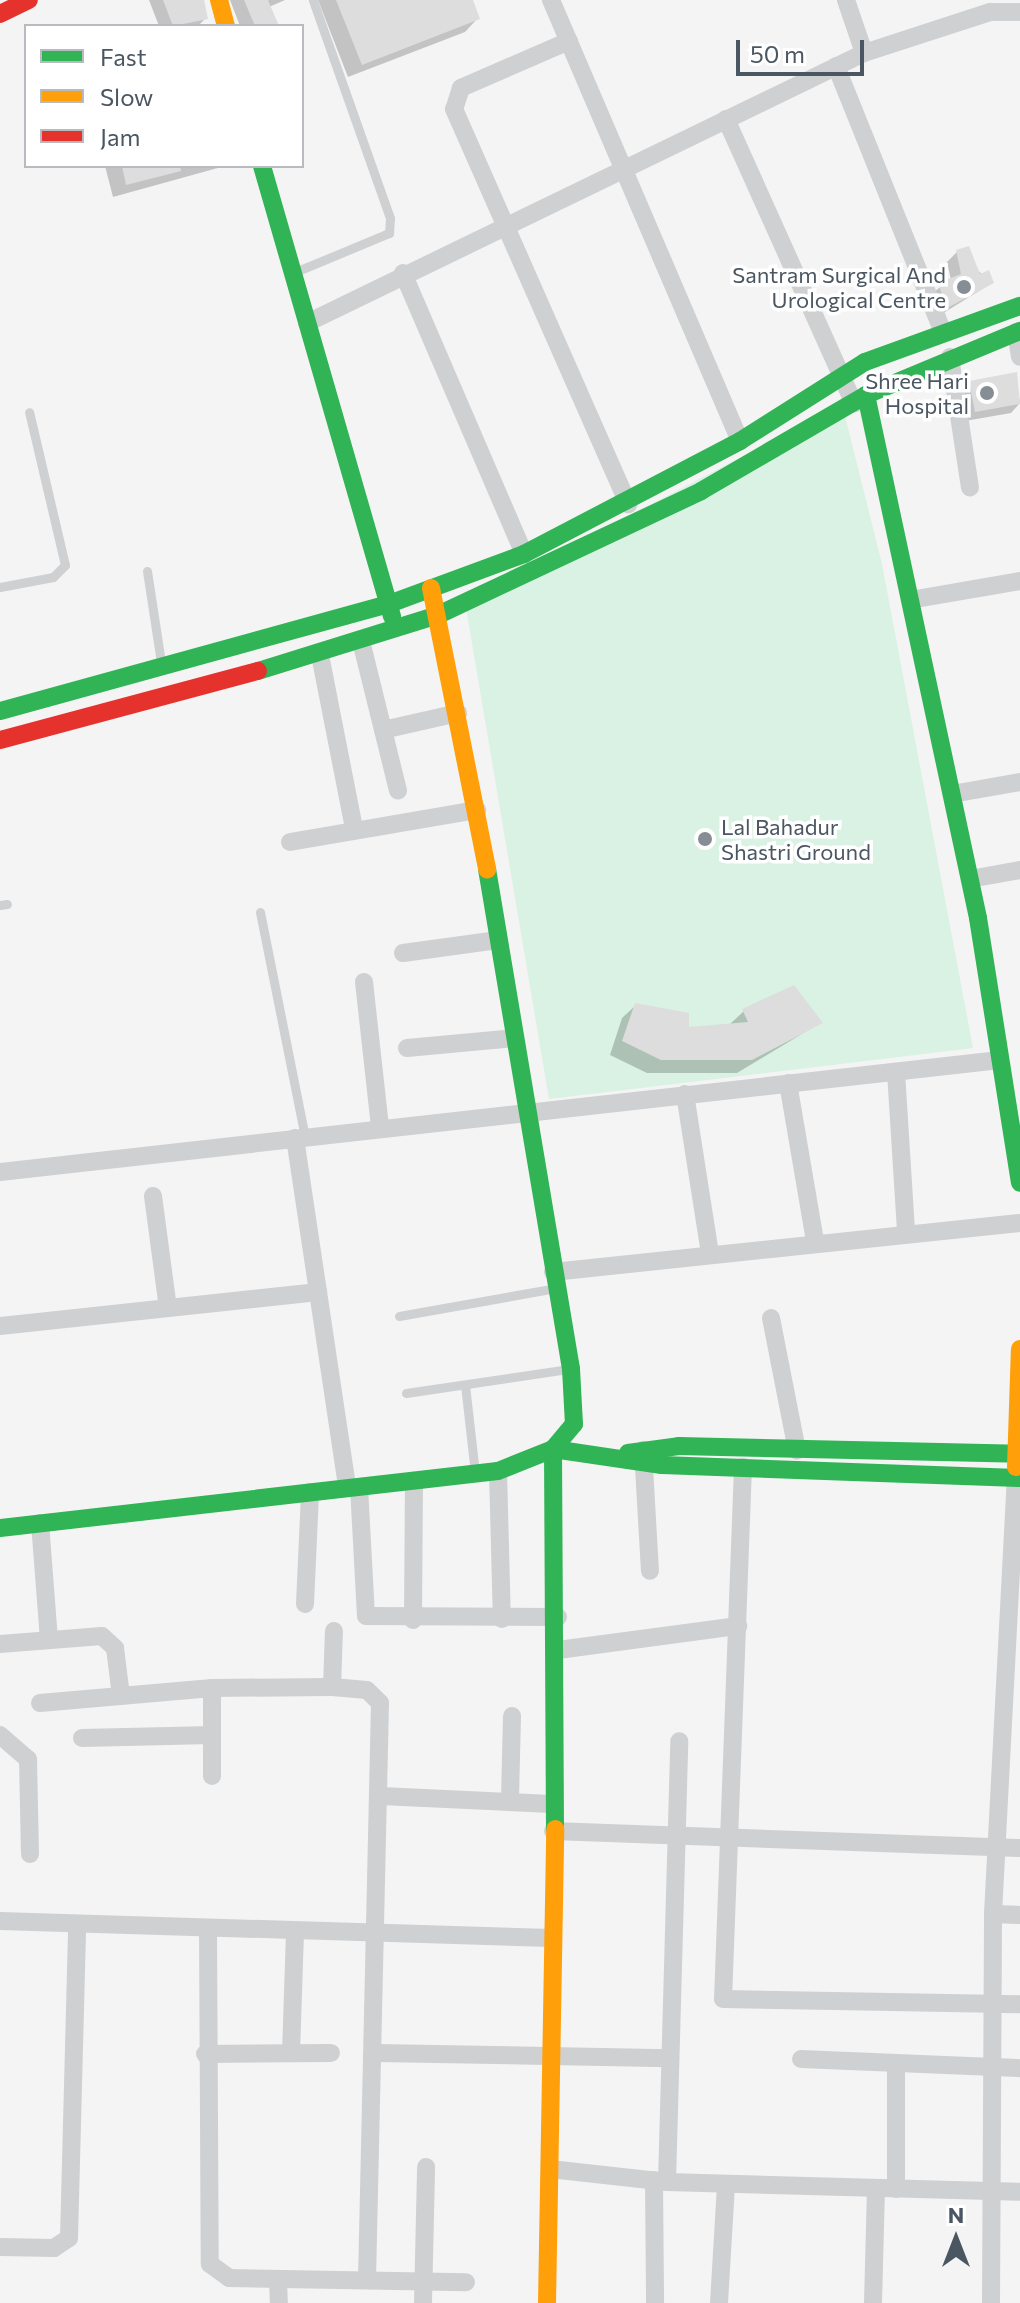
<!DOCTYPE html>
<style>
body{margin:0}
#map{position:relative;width:1020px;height:2303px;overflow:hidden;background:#f4f4f4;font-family:Commissioner,sans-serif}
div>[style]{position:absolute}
.green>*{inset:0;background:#d9f2e3}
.shadow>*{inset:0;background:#0003}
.building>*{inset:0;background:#ddddde}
.lane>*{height:9px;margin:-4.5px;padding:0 4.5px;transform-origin:4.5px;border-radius:4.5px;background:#ced0d2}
.street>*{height:18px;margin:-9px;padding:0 9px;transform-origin:9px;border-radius:9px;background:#ced0d2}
.fast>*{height:18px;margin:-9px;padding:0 9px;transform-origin:9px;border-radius:9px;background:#30b455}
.slow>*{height:18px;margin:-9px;padding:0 9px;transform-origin:9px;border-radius:9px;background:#ff9f0a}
.jam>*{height:18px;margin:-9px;padding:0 9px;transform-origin:9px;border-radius:9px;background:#e5322d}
.dots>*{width:22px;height:22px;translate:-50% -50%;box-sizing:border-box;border:4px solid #fff;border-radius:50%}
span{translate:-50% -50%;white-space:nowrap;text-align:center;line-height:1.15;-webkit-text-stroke:7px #fff;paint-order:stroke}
.poi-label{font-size:22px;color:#4a5661}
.right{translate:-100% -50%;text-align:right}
.left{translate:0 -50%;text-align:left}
.legend{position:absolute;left:24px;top:24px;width:280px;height:144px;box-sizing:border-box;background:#fff;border:2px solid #b7bbc0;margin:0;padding:10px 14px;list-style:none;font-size:24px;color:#4a5661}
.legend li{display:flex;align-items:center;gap:16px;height:40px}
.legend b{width:40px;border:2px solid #b7bbc0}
.north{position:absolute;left:916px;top:2199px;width:80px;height:80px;-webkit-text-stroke:6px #fff;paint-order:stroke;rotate:0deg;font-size:22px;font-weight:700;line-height:32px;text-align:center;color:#4a5661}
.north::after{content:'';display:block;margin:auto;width:28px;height:36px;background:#4a5661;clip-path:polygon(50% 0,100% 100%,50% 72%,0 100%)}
.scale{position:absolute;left:736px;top:40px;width:128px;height:36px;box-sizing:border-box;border:4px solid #4a5661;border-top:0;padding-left:10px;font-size:24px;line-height:28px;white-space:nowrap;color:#4a5661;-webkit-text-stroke:6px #fff;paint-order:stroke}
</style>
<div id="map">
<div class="green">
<div style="clip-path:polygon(842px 404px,882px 564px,973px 1048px,549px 1099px,465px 602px)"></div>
</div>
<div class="shadow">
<div style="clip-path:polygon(149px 0,201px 0,206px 18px,198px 26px,159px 26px)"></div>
<div style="clip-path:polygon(230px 0,285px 0,269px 7px,277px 26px,240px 26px)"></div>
<div style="clip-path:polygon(318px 0,471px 0,478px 18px,465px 32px,348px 77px)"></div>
<div style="clip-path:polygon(105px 166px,225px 166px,113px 197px)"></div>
<div style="clip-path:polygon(957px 252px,992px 283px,937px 317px,929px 295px,951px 280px,947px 262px)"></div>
<div style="clip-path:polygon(1015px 375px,1020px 403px,1011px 413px,965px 421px,960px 393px,970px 383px)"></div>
<div style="clip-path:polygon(636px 1005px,687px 1030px,730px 1024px,744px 1011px,820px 1023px,737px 1073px,647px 1073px,610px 1055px,622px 1018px)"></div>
</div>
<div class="building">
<div style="clip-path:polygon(163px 0,204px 0,208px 19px,173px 26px)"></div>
<div style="clip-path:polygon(244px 0,268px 0,279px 26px,255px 26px)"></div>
<div style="clip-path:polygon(336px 0,473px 0,480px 19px,362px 65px)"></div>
<div style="clip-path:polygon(122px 166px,180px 166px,181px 171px,126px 185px)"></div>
<div style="clip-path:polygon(969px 246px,980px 274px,989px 270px,994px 283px,947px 308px,938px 283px,961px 274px,956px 250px)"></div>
<div style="clip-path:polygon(1017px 372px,1020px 404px,975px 412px,969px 381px)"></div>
<div style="clip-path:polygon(794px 985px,823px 1023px,752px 1060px,661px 1060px,622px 1041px,635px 1003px,689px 1013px,689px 1027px,748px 1022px,742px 1009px)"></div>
</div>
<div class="lane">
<div style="left:295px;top:272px;width:102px;rotate:-22.5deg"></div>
<div style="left:389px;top:233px;width:15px;rotate:-86deg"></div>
<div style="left:390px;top:218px;width:231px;rotate:-109.5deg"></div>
<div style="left:147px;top:571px;width:93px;rotate:81.3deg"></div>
<div style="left:0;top:587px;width:54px;rotate:-10.7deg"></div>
<div style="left:53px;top:577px;width:17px;rotate:-45deg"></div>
<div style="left:65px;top:565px;width:157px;rotate:-103.2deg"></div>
<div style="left:0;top:905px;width:7px;rotate:-8deg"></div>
<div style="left:260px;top:912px;width:229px;rotate:78.7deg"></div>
<div style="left:399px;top:1316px;width:159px;rotate:-10.1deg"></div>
<div style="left:465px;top:1385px;width:89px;rotate:83.5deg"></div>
<div style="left:406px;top:1393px;width:165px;rotate:-8.4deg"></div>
</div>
<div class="street">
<div style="left:551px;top:0;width:480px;rotate:66.8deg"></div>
<div style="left:846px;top:0;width:56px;rotate:71.2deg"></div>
<div style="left:569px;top:41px;width:118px;rotate:156.5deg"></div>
<div style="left:461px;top:88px;width:22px;rotate:108deg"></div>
<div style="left:454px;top:109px;width:432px;rotate:66.2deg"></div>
<div style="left:836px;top:66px;width:287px;rotate:68.1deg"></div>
<div style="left:726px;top:119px;width:312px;rotate:65.8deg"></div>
<div style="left:403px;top:273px;width:306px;rotate:66.7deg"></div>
<div style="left:307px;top:323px;width:619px;rotate:-25.86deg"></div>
<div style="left:864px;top:53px;width:133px;rotate:-18deg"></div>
<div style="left:990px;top:12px;width:30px"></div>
<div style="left:1016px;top:332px;width:25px;rotate:81deg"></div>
<div style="left:950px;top:357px;width:132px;rotate:81.3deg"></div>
<div style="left:910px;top:600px;width:112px;rotate:-9.8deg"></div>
<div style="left:361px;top:641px;width:154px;rotate:76.1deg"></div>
<div style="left:320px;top:655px;width:176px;rotate:78.9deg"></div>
<div style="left:383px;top:730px;width:77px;rotate:-12.8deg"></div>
<div style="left:952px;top:794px;width:69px;rotate:-10deg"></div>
<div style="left:290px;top:842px;width:190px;rotate:-9.7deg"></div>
<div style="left:970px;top:879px;width:51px;rotate:-10.2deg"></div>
<div style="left:403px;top:953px;width:96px;rotate:-7.8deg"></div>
<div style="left:364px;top:982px;width:147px;rotate:83.7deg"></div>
<div style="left:407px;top:1048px;width:107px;rotate:-5.3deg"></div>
<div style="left:896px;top:1072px;width:161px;rotate:86.4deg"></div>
<div style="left:788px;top:1083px;width:160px;rotate:80.3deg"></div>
<div style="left:685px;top:1094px;width:161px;rotate:81.1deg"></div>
<div style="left:295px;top:1138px;width:354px;rotate:81.5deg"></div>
<div style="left:0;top:1172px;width:1006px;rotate:-6.39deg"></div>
<div style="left:153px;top:1196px;width:113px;rotate:82.4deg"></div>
<div style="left:553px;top:1272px;width:470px;rotate:-6deg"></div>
<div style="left:771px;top:1318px;width:135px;rotate:78.9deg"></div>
<div style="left:0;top:1326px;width:320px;rotate:-6.1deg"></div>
<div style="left:643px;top:1450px;width:121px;rotate:86.7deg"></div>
<div style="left:743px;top:1467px;width:532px;rotate:92.15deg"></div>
<div style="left:723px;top:1999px;width:297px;rotate:1deg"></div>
<div style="left:498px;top:1471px;width:148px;rotate:88.5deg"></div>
<div style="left:359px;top:1487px;width:129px;rotate:86.9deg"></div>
<div style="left:366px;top:1616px;width:192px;rotate:0.3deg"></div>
<div style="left:40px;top:1523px;width:117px;rotate:85.6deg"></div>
<div style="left:305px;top:1604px;width:112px;rotate:-87.4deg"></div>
<div style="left:413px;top:1620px;width:139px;rotate:-89.6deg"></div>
<div style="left:0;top:1644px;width:102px;rotate:-4.5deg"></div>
<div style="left:102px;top:1636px;width:18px;rotate:43deg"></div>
<div style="left:115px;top:1648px;width:48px;rotate:82.9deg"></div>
<div style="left:558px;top:1650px;width:182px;rotate:-7.6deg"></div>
<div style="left:332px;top:1687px;width:56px;rotate:-88deg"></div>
<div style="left:40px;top:1703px;width:173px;rotate:-5deg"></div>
<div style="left:212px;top:1688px;width:120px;rotate:-0.5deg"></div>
<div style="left:332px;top:1687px;width:35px;rotate:5deg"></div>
<div style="left:367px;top:1690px;width:18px;rotate:45deg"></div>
<div style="left:380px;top:1703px;width:576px;rotate:91.29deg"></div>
<div style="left:0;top:1735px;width:37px;rotate:41deg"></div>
<div style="left:28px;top:1759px;width:95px;rotate:88.8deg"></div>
<div style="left:82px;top:1738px;width:130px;rotate:-1.3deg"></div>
<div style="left:212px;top:1776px;width:88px;rotate:-90deg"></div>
<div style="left:381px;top:1796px;width:171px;rotate:2.7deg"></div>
<div style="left:510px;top:1798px;width:82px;rotate:-88.6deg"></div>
<div style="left:553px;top:1831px;width:467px;rotate:2.1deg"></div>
<div style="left:993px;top:1914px;width:27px;rotate:2deg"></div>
<div style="left:0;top:1921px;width:551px;rotate:1.77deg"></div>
<div style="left:208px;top:1928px;width:336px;rotate:89.7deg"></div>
<div style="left:210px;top:2264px;width:24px;rotate:36deg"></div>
<div style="left:229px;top:2278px;width:237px;rotate:1deg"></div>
<div style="left:291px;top:2053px;width:122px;rotate:-88.1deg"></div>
<div style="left:376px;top:2053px;width:294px;rotate:1deg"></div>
<div style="left:205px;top:2054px;width:126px;rotate:-0.5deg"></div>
<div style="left:801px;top:2059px;width:219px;rotate:2.4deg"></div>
<div style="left:550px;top:2169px;width:118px;rotate:6.3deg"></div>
<div style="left:667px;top:2182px;width:353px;rotate:1.6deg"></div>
<div style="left:654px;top:2180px;width:123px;rotate:89.5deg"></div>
<div style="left:667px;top:2182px;width:441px;rotate:-88.4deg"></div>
<div style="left:896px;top:2189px;width:126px;rotate:-90deg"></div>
<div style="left:0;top:2247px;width:54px;rotate:1.1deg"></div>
<div style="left:54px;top:2248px;width:18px;rotate:-34deg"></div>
<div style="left:69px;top:2238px;width:314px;rotate:-88.5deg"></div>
<div style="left:278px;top:2279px;width:24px;rotate:88deg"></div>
<div style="left:423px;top:2303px;width:136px;rotate:-88.7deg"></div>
<div style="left:719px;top:2303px;width:119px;rotate:-86.6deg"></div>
<div style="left:873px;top:2303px;width:115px;rotate:-88.5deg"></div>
<div style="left:991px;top:2303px;width:389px;rotate:-89.7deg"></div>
<div style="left:993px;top:1914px;width:438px;rotate:-87deg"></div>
</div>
<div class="fast">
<div style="left:262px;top:166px;width:469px;rotate:73.9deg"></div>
<div style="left:866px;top:395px;width:535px;rotate:77.91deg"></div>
<div style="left:978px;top:918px;width:268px;rotate:81deg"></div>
<div style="left:258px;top:671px;width:189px;rotate:-17.3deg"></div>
<div style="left:438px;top:615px;width:291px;rotate:-25.2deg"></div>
<div style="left:701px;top:491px;width:191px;rotate:-30.2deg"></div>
<div style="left:866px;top:395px;width:167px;rotate:-22.6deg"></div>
<div style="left:0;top:711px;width:403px;rotate:-15.4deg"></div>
<div style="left:389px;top:604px;width:144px;rotate:-20.3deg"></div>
<div style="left:524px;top:554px;width:244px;rotate:-27.6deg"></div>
<div style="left:740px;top:441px;width:148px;rotate:-32.3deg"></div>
<div style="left:865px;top:362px;width:165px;rotate:-19.9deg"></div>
<div style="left:487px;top:869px;width:507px;rotate:80.46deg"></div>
<div style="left:571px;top:1369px;width:55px;rotate:86.9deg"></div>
<div style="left:574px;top:1424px;width:33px;rotate:130deg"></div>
<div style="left:553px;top:1449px;width:380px;rotate:89.7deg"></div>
<div style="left:628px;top:1453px;width:51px;rotate:-7.8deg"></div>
<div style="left:679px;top:1446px;width:341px;rotate:1.3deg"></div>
<div style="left:0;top:1528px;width:501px;rotate:-6.53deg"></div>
<div style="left:498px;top:1471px;width:59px;rotate:-21.8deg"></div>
<div style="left:553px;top:1449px;width:110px;rotate:8.4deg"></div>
<div style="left:662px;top:1465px;width:358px;rotate:2.1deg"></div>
</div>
<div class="slow">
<div style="left:219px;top:0;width:27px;rotate:75deg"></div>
<div style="left:431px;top:588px;width:287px;rotate:78.7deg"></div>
<div style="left:1016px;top:1467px;width:118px;rotate:-88.1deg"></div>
<div style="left:547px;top:2303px;width:474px;rotate:-89deg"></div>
</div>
<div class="jam">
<div style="left:0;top:14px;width:32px;rotate:-26deg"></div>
<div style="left:0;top:740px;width:267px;rotate:-15deg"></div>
</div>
<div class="dots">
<div style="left:964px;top:287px;background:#868d94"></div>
<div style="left:987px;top:393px;background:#868d94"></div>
<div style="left:705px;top:839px;background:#868d94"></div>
</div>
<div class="poi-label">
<span class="right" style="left:946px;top:287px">Santram Surgical And<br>Urological Centre</span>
<span class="right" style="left:969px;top:393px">Shree Hari<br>Hospital</span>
<span class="left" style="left:721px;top:839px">Lal Bahadur<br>Shastri Ground</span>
</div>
<ul class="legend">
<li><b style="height:10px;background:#30b455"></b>Fast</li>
<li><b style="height:10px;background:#ff9f0a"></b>Slow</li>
<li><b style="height:10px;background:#e5322d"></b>Jam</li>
</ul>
<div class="north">N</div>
<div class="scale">50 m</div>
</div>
